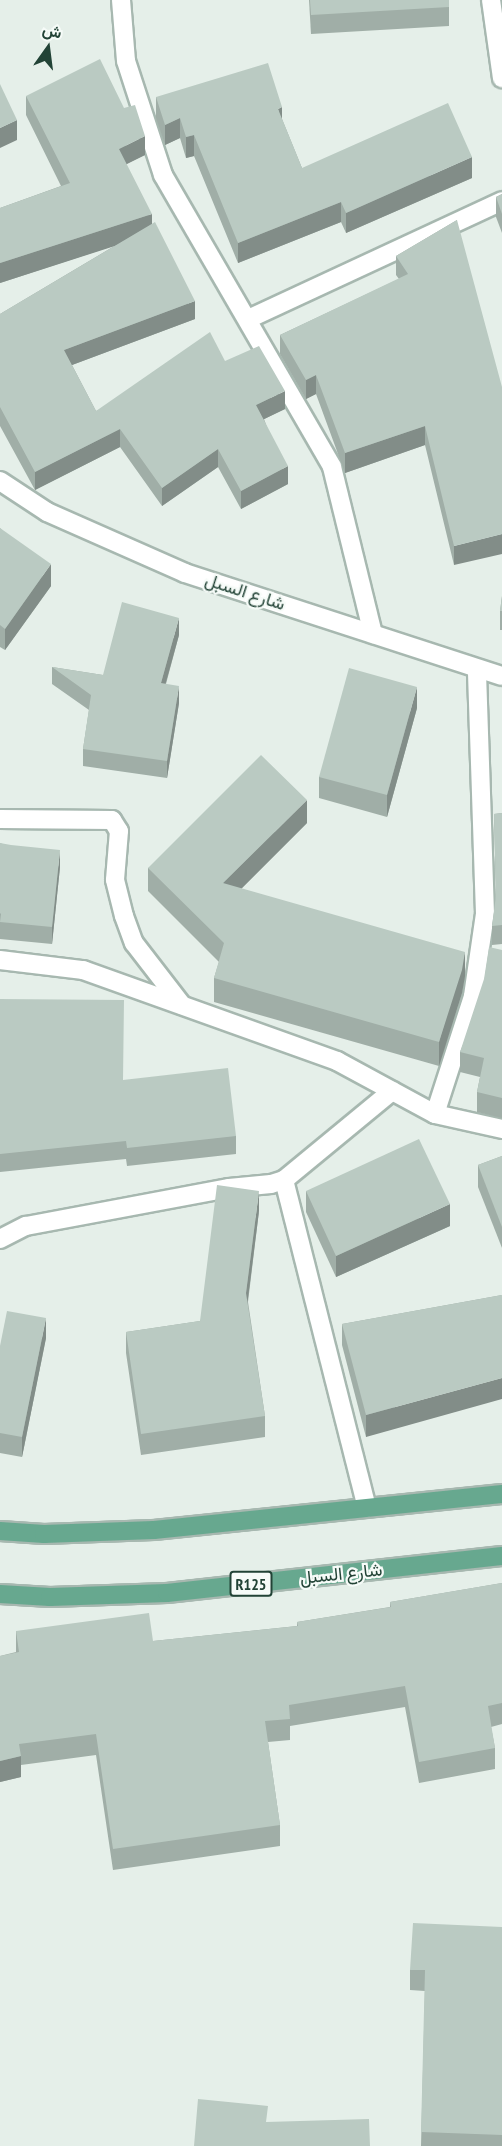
<!DOCTYPE html>
<meta charset="utf-8">
<style>
body{margin:0}
#map{position:relative;width:502px;height:2146px;overflow:hidden;background:#e5efe9;font-family:"PT Sans Narrow",Vazirmatn,sans-serif}
div>[style]{position:absolute}
.roads{filter:drop-shadow(2px 0 #a7b8b0) drop-shadow(-2px 0 #a7b8b0) drop-shadow(0 2px #a7b8b0) drop-shadow(0 -2px #a7b8b0)}
.street>*{height:18px;margin:-9px;padding:0 9px;transform-origin:9px;border-radius:9px;background:#fff}
.primary>*{height:18px;margin:-9px;padding:0 9px;transform-origin:9px;border-radius:9px;background:#67a88f}
.wall>*{inset:0;background:#a0aea7}
.shaded-wall>*{inset:0;background:#828d88}
.building>*{inset:0;background:#bacac2}
span{translate:-50% -50%;white-space:nowrap;text-align:center;line-height:1.15;-webkit-text-stroke:4.5px #f6fbf8;paint-order:stroke}
.shield-label span{padding:2px 4px;background:#f6fbf8;border:2px solid;border-radius:4px;-webkit-text-stroke-width:0}
.shield-label{font-size:16px;color:#224336;font-weight:700}
.street-label{font-size:18px;color:#224336}
.north{position:absolute;left:18px;top:18px;width:60px;height:60px;-webkit-text-stroke:4px #f6fbf8;paint-order:stroke;rotate:14deg;font-size:16px;font-weight:700;line-height:24px;text-align:center;color:#224336}
.north::after{content:'';display:block;margin:auto;width:21px;height:27px;background:#224336;clip-path:polygon(50% 0,100% 100%,50% 72%,0 100%)}
</style>
<div id="map">
<div class="roads">
<div class="street">
<div style="left:121px;top:0;width:61px;rotate:85.3deg"></div>
<div style="left:126px;top:61px;width:120px;rotate:72deg"></div>
<div style="left:163px;top:175px;width:337px;rotate:59.9deg"></div>
<div style="left:332px;top:467px;width:172px;rotate:76.2deg"></div>
<div style="left:491px;top:0;width:79px;rotate:82deg"></div>
<div style="left:248px;top:319px;width:280px;rotate:-24.9deg"></div>
<div style="left:0;top:481px;width:56px;rotate:33.4deg"></div>
<div style="left:47px;top:512px;width:151px;rotate:23.8deg"></div>
<div style="left:185px;top:573px;width:333px;rotate:18deg"></div>
<div style="left:0;top:819px;width:112px;rotate:0.5deg"></div>
<div style="left:112px;top:820px;width:13px;rotate:58deg"></div>
<div style="left:119px;top:831px;width:49px;rotate:94.7deg"></div>
<div style="left:115px;top:880px;width:37px;rotate:76deg"></div>
<div style="left:124px;top:916px;width:29px;rotate:70deg"></div>
<div style="left:134px;top:943px;width:78px;rotate:52.3deg"></div>
<div style="left:0;top:960px;width:84px;rotate:6.9deg"></div>
<div style="left:83px;top:970px;width:270px;rotate:19.7deg"></div>
<div style="left:337px;top:1061px;width:111px;rotate:28.4deg"></div>
<div style="left:435px;top:1114px;width:69px;rotate:12.6deg"></div>
<div style="left:435px;top:1114px;width:124px;rotate:-72.1deg"></div>
<div style="left:473px;top:996px;width:83px;rotate:-81.7deg"></div>
<div style="left:485px;top:914px;width:245px;rotate:-91.9deg"></div>
<div style="left:284px;top:1180px;width:338px;rotate:75.8deg"></div>
<div style="left:0;top:1239px;width:29px;rotate:-27deg"></div>
<div style="left:26px;top:1226px;width:207px;rotate:-10.6deg"></div>
<div style="left:229px;top:1188px;width:42px;rotate:-5.4deg"></div>
<div style="left:271px;top:1184px;width:14px;rotate:-17deg"></div>
<div style="left:284px;top:1180px;width:140px;rotate:-39.5deg"></div>
</div>
<div class="primary">
<div style="left:0;top:1531px;width:44px;rotate:3.9deg"></div>
<div style="left:44px;top:1534px;width:110px;rotate:-2.1deg"></div>
<div style="left:154px;top:1530px;width:350px;rotate:-5.9deg"></div>
<div style="left:0;top:1594px;width:50px;rotate:3.4deg"></div>
<div style="left:50px;top:1597px;width:117px;rotate:-2deg"></div>
<div style="left:167px;top:1593px;width:337px;rotate:-6.3deg"></div>
</div>
</div>
<div class="wall">
<div style="clip-path:polygon(309px 0,449px 0,449px 26px,311px 34px)"></div>
<div style="clip-path:polygon(26px 96px,145px 155px,126px 164px,152px 224px,195px 319px,72px 365px,96px 411px,225px 361px,285px 409px,264px 419px,288px 484px,241px 509px,218px 467px,162px 506px,120px 447px,35px 490px,0 426px,0 314px,116px 245px,0 283px,0 208px,61px 186px,26px 115px)"></div>
<div style="clip-path:polygon(156px 97px,282px 119px,302px 168px,472px 178px,346px 233px,341px 222px,238px 263px,194px 156px,186px 158px,180px 138px,165px 145px,156px 118px)"></div>
<div style="clip-path:polygon(502px 194px,502px 233px,496px 217px,496px 197px)"></div>
<div style="clip-path:polygon(457px 220px,454px 565px,425px 445px,345px 473px,316px 394px,306px 399px,280px 354px,280px 335px,399px 279px,396px 275px,396px 256px)"></div>
<div style="clip-path:polygon(0 528px,51px 586px,5px 650px,0 647px)"></div>
<div style="clip-path:polygon(502px 596px,502px 630px,500px 630px,500px 611px)"></div>
<div style="clip-path:polygon(179px 635px,166px 684px,179px 703px,167px 778px,83px 766px,83px 749px,89px 710px,52px 684px,52px 667px,103px 675px)"></div>
<div style="clip-path:polygon(417px 708px,387px 817px,319px 798px,319px 777px)"></div>
<div style="clip-path:polygon(502px 813px,502px 944px,492px 945px,492px 926px,496px 898px,494px 814px)"></div>
<div style="clip-path:polygon(307px 823px,241px 889px,465px 976px,462px 993px,439px 1066px,214px 1002px,214px 978px,219px 962px,148px 891px,148px 868px)"></div>
<div style="clip-path:polygon(0 843px,60px 867px,52px 944px,0 939px)"></div>
<div style="clip-path:polygon(502px 950px,502px 1118px,477px 1112px,477px 1092px,480px 1077px,460px 1072px,460px 1052px)"></div>
<div style="clip-path:polygon(0 999px,123px 1080px,236px 1136px,236px 1154px,127px 1166px,126px 1159px,0 1172px)"></div>
<div style="clip-path:polygon(502px 1156px,502px 1248px,478px 1187px,478px 1165px)"></div>
<div style="clip-path:polygon(306px 1191px,450px 1226px,336px 1277px,306px 1212px)"></div>
<div style="clip-path:polygon(259px 1211px,248px 1302px,265px 1416px,265px 1437px,141px 1455px,126px 1353px,126px 1332px,200px 1321px)"></div>
<div style="clip-path:polygon(502px 1295px,366px 1437px,342px 1345px,342px 1324px)"></div>
<div style="clip-path:polygon(46px 1338px,22px 1457px,0 1453px,0 1346px)"></div>
<div style="clip-path:polygon(502px 1583px,502px 1724px,491px 1727px,495px 1748px,495px 1769px,419px 1783px,405px 1707px,290px 1726px,290px 1740px,268px 1742px,280px 1825px,280px 1846px,113px 1870px,96px 1755px,21px 1765px,21px 1777px,0 1782px,0 1656px,16px 1652px,16px 1631px,153px 1641px,297px 1626px,297px 1622px,390px 1607px,390px 1602px)"></div>
<div style="clip-path:polygon(502px 1927px,502px 2146px,421px 2146px,425px 1991px,410px 1990px,410px 1970px)"></div>
</div>
<div class="shaded-wall">
<div style="clip-path:polygon(282px 107px,282px 128px,278px 109px)"></div>
<div style="clip-path:polygon(180px 118px,180px 138px,165px 145px,165px 125px)"></div>
<div style="clip-path:polygon(17px 120px,17px 140px,0 148px,0 128px)"></div>
<div style="clip-path:polygon(194px 135px,194px 156px,186px 158px,186px 137px)"></div>
<div style="clip-path:polygon(145px 136px,145px 155px,119px 168px,119px 149px)"></div>
<div style="clip-path:polygon(472px 157px,472px 178px,346px 233px,346px 213px)"></div>
<div style="clip-path:polygon(341px 202px,341px 222px,238px 263px,238px 243px)"></div>
<div style="clip-path:polygon(152px 214px,152px 234px,0 283px,0 263px)"></div>
<div style="clip-path:polygon(195px 301px,195px 319px,64px 368px,64px 350px)"></div>
<div style="clip-path:polygon(316px 375px,316px 394px,306px 399px,306px 380px)"></div>
<div style="clip-path:polygon(285px 391px,285px 409px,256px 423px,256px 405px)"></div>
<div style="clip-path:polygon(425px 426px,425px 445px,345px 473px,345px 453px)"></div>
<div style="clip-path:polygon(120px 429px,120px 447px,35px 490px,35px 472px)"></div>
<div style="clip-path:polygon(218px 449px,218px 467px,162px 506px,162px 488px)"></div>
<div style="clip-path:polygon(288px 466px,288px 484px,241px 509px,241px 491px)"></div>
<div style="clip-path:polygon(502px 534px,502px 554px,454px 565px,454px 546px)"></div>
<div style="clip-path:polygon(51px 564px,51px 586px,5px 650px,5px 629px)"></div>
<div style="clip-path:polygon(179px 618px,179px 635px,161px 700px,161px 683px)"></div>
<div style="clip-path:polygon(179px 686px,179px 703px,167px 778px,167px 761px)"></div>
<div style="clip-path:polygon(417px 687px,417px 708px,387px 817px,387px 795px)"></div>
<div style="clip-path:polygon(307px 800px,307px 823px,223px 907px,223px 883px)"></div>
<div style="clip-path:polygon(60px 850px,60px 867px,52px 944px,52px 927px)"></div>
<div style="clip-path:polygon(465px 952px,465px 976px,462px 993px,439px 1066px,439px 1042px)"></div>
<div style="clip-path:polygon(259px 1191px,259px 1211px,246px 1314px,246px 1293px)"></div>
<div style="clip-path:polygon(450px 1204px,450px 1226px,336px 1277px,336px 1256px)"></div>
<div style="clip-path:polygon(46px 1318px,46px 1338px,22px 1457px,22px 1437px)"></div>
<div style="clip-path:polygon(502px 1378px,502px 1399px,366px 1437px,366px 1415px)"></div>
<div style="clip-path:polygon(21px 1756px,21px 1777px,0 1782px,0 1761px)"></div>
</div>
<div class="building">
<div style="clip-path:polygon(310px 0,449px 0,449px 7px,311px 15px)"></div>
<div style="clip-path:polygon(100px 59px,124px 108px,135px 105px,145px 136px,119px 149px,152px 214px,0 263px,0 208px,70px 183px,26px 96px)"></div>
<div style="clip-path:polygon(268px 63px,282px 107px,278px 109px,302px 168px,448px 103px,472px 157px,346px 213px,341px 202px,238px 243px,194px 135px,186px 137px,180px 118px,165px 125px,156px 97px)"></div>
<div style="clip-path:polygon(0 84px,17px 120px,0 128px)"></div>
<div style="clip-path:polygon(502px 194px,502px 214px,496px 197px)"></div>
<div style="clip-path:polygon(457px 220px,502px 387px,502px 534px,454px 546px,425px 426px,345px 453px,316px 375px,306px 380px,280px 335px,408px 274px,396px 256px)"></div>
<div style="clip-path:polygon(155px 222px,195px 301px,64px 350px,96px 411px,210px 332px,225px 361px,259px 346px,285px 391px,256px 405px,288px 466px,241px 491px,218px 449px,162px 488px,120px 429px,35px 472px,0 407px,0 314px)"></div>
<div style="clip-path:polygon(0 528px,51px 564px,5px 629px,0 625px)"></div>
<div style="clip-path:polygon(502px 596px,502px 611px,500px 611px)"></div>
<div style="clip-path:polygon(122px 602px,179px 618px,161px 683px,179px 686px,167px 761px,83px 749px,91px 695px,52px 667px,103px 675px)"></div>
<div style="clip-path:polygon(349px 668px,417px 687px,387px 795px,319px 777px)"></div>
<div style="clip-path:polygon(261px 755px,307px 800px,223px 883px,465px 952px,462px 970px,439px 1042px,214px 978px,224px 943px,148px 868px)"></div>
<div style="clip-path:polygon(502px 813px,502px 925px,492px 926px,496px 895px,494px 814px)"></div>
<div style="clip-path:polygon(0 843px,11px 845px,60px 850px,52px 927px,0 922px,1px 914px,0 913px)"></div>
<div style="clip-path:polygon(489px 947px,502px 950px,502px 1098px,477px 1092px,484px 1058px,460px 1052px,484px 979px)"></div>
<div style="clip-path:polygon(0 999px,124px 1000px,123px 1080px,228px 1068px,236px 1136px,127px 1148px,126px 1141px,0 1154px)"></div>
<div style="clip-path:polygon(419px 1139px,450px 1204px,336px 1256px,306px 1191px)"></div>
<div style="clip-path:polygon(502px 1156px,502px 1227px,478px 1165px)"></div>
<div style="clip-path:polygon(217px 1185px,259px 1191px,246px 1293px,265px 1416px,141px 1434px,126px 1332px,200px 1321px)"></div>
<div style="clip-path:polygon(502px 1295px,502px 1378px,366px 1415px,342px 1324px)"></div>
<div style="clip-path:polygon(7px 1311px,46px 1318px,22px 1437px,0 1433px,0 1346px)"></div>
<div style="clip-path:polygon(502px 1583px,502px 1703px,488px 1706px,495px 1748px,419px 1762px,405px 1686px,289px 1705px,290px 1719px,265px 1721px,280px 1825px,113px 1849px,96px 1734px,19px 1744px,21px 1756px,0 1761px,0 1656px,19px 1652px,16px 1631px,149px 1613px,153px 1641px,298px 1626px,297px 1622px,391px 1607px,390px 1602px)"></div>
<div style="clip-path:polygon(413px 1923px,502px 1927px,502px 2135px,421px 2132px,425px 1970px,410px 1970px)"></div>
<div style="clip-path:polygon(198px 2099px,268px 2106px,266px 2122px,369px 2119px,370px 2146px,194px 2146px)"></div>
</div>
<div class="shield-label">
<span style="left:251px;top:1584px">R125</span>
</div>
<div class="street-label">
<span style="left:245px;top:592px;rotate:18deg">شارع السبل</span>
<span style="left:341px;top:1574px;rotate:-6deg">شارع السبل</span>
</div>
<div class="north">ش</div>
</div>
